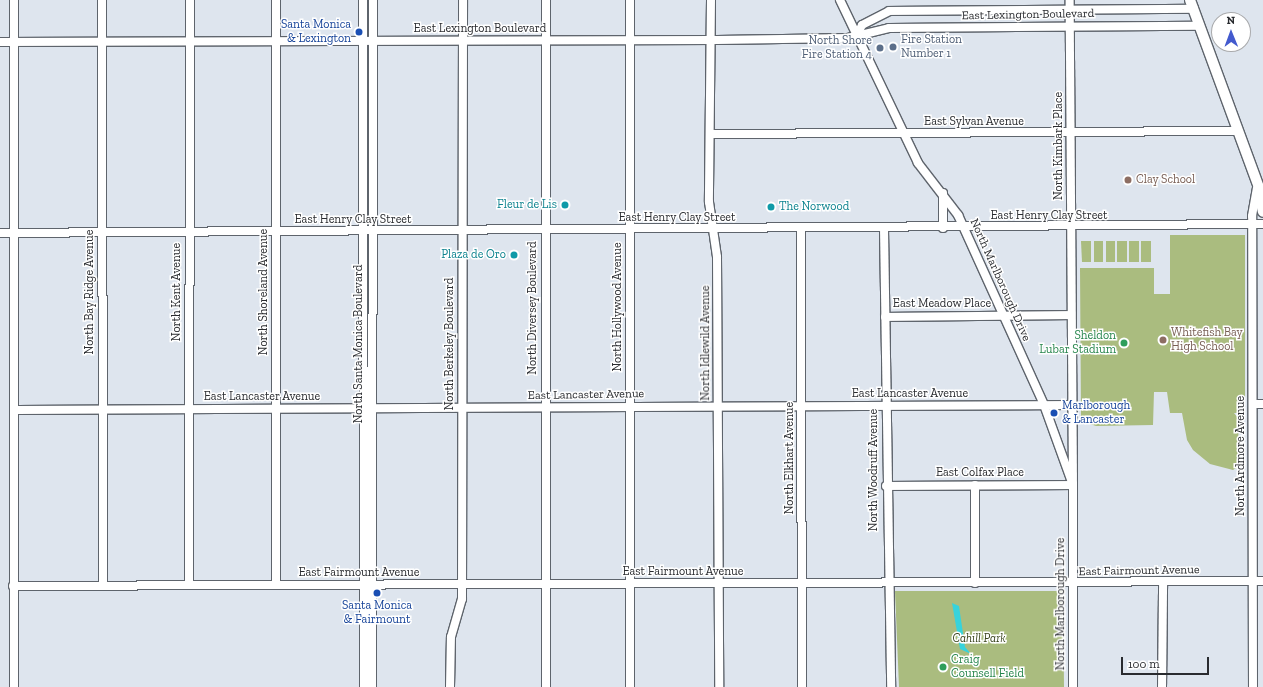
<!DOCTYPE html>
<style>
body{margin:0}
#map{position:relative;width:1263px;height:687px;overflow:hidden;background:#dee5ee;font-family:"Zilla Slab",serif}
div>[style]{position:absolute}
.green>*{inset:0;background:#aabc7f}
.water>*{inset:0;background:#37d3dc}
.roads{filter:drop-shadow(1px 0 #5e646c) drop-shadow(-1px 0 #5e646c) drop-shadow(0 1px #5e646c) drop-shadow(0 -1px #5e646c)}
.minor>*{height:8px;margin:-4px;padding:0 4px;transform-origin:4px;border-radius:4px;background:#fff}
.major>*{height:10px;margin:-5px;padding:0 5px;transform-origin:5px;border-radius:5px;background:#fff}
.dots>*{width:11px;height:11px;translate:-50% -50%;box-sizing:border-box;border:2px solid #fff;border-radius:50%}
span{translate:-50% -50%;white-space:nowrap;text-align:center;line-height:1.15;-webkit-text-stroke:3px #fff;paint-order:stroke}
.street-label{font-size:12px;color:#292b2f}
.transit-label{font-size:12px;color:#164399}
.right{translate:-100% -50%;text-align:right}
.left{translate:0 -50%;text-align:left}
.service-label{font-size:12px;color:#4e5e75}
.education-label{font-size:12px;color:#785e54}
.culture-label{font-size:12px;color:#0d838f}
.leisure-label{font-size:12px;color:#27864d}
.park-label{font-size:12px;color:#36411a;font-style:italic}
.north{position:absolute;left:1211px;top:12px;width:40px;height:40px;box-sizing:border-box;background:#fff;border:1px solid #a9aaac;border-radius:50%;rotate:359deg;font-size:11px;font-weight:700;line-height:16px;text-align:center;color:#292b2f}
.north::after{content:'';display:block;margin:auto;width:14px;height:18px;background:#435ace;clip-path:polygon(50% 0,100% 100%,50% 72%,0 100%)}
.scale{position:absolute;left:1121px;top:657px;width:88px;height:18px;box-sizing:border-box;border:2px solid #292b2f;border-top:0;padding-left:5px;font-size:12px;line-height:14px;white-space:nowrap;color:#292b2f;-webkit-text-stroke:3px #fff;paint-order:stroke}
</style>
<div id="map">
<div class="green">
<div style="clip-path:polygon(1170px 235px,1245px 235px,1245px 413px,1234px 413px,1238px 418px,1239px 466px,1233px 470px,1210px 464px,1193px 450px,1187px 440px,1182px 413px,1170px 413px,1167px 392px,1154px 392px,1153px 425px,1096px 426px,1081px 421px,1080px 268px,1154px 268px,1154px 294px,1170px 294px)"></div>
<div style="clip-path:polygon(1081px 241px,1091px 241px,1091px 262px,1082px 262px)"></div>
<div style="clip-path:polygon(1094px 241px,1103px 241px,1103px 262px,1094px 262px)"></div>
<div style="clip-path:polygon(1106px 241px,1115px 241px,1115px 262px,1106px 262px)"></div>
<div style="clip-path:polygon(1117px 241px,1127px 241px,1127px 262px,1117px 262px)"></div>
<div style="clip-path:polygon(1129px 241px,1139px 241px,1139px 262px,1129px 262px)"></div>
<div style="clip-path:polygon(1141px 241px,1151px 241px,1151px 262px,1141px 262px)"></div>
<div style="clip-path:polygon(895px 591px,1063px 591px,1064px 687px,899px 687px)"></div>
</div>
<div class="water">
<div style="clip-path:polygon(952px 603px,959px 606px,965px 647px,971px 654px,960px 649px)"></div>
</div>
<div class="roads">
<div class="minor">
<div style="left:14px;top:0;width:687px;rotate:90deg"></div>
<div style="left:102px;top:0;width:585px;rotate:89.9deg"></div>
<div style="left:363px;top:0;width:687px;rotate:89.92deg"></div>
<div style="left:630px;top:0;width:687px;rotate:90deg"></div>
<div style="left:711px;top:0;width:202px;rotate:90.6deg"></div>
<div style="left:709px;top:202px;width:56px;rotate:81.7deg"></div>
<div style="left:717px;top:257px;width:430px;rotate:89.7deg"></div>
<div style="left:840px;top:0;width:181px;rotate:64.4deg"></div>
<div style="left:918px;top:163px;width:66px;rotate:52.4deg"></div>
<div style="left:958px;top:215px;width:209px;rotate:65.6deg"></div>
<div style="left:1044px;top:405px;width:85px;rotate:70.1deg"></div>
<div style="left:1073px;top:485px;width:202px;rotate:90deg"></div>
<div style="left:857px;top:35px;width:11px;rotate:-63deg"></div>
<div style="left:862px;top:25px;width:30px;rotate:-27deg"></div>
<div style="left:889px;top:11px;width:305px;rotate:-0.4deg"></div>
<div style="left:0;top:42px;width:717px;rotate:-0.16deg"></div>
<div style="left:717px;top:40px;width:131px;rotate:-0.9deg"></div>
<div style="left:848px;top:38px;width:42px;rotate:-13.7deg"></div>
<div style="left:889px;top:28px;width:311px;rotate:-0.4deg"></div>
<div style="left:710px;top:134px;width:528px;rotate:-0.33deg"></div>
<div style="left:943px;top:228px;width:35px;rotate:-90deg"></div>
<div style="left:801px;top:229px;width:458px;rotate:89.9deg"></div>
<div style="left:884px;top:229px;width:458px;rotate:89.1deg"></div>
<div style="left:0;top:233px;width:1263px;rotate:-0.41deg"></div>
<div style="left:885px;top:317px;width:186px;rotate:-0.6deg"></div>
<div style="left:1253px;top:404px;width:10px"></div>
<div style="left:16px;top:410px;width:1055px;rotate:-0.27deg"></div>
<div style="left:975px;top:485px;width:98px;rotate:90deg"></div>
<div style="left:886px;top:486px;width:187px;rotate:-0.3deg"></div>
<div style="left:1073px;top:485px;width:485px;rotate:-90.4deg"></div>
<div style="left:189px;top:585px;width:585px;rotate:-89.9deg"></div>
<div style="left:276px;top:585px;width:585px;rotate:-90deg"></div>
<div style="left:13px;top:586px;width:1250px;rotate:-0.23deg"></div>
<div style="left:372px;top:687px;width:687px;rotate:-89.92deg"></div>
<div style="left:450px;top:687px;width:50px;rotate:-88.9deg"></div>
<div style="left:451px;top:637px;width:40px;rotate:-74deg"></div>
<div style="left:462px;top:599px;width:599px;rotate:-89.9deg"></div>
<div style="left:546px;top:687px;width:687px;rotate:-90deg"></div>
<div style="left:1162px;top:687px;width:104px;rotate:-89.4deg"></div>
<div style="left:1253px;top:687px;width:471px;rotate:-90.1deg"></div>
<div style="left:1252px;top:216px;width:28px;rotate:-80deg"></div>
</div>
<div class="major">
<div style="left:1190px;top:0;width:211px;rotate:69.8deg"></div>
<div style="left:1259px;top:192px;width:20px;rotate:79deg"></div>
</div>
</div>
<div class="dots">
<div style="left:359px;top:32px;background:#1a4fb4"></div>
<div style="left:893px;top:47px;background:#5c6f8a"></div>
<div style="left:880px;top:48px;background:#5c6f8a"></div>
<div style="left:1128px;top:180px;background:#8d6e63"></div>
<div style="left:565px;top:205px;background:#0f9aa8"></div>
<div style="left:771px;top:207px;background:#0f9aa8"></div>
<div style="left:514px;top:255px;background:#0f9aa8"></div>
<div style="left:1163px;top:340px;background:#8d6e63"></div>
<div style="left:1124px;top:343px;background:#2e9e5b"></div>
<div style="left:1054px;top:413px;background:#1a4fb4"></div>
<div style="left:377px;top:593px;background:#1a4fb4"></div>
<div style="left:943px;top:667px;background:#2e9e5b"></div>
</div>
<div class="street-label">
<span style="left:1028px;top:15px;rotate:-1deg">East Lexington Boulevard</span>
<span style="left:480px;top:29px">East Lexington Boulevard</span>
<span style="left:974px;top:122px">East Sylvan Avenue</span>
<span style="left:1059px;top:146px;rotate:-90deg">North Kimbark Place</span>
<span style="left:1049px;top:216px">East Henry Clay Street</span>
<span style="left:677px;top:218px">East Henry Clay Street</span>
<span style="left:353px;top:220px">East Henry Clay Street</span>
<span style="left:1000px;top:280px;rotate:66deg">North Marlborough Drive</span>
<span style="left:90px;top:292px;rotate:-90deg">North Bay Ridge Avenue</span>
<span style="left:177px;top:292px;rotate:-90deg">North Kent Avenue</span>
<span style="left:264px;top:292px;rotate:-90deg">North Shoreland Avenue</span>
<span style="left:942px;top:304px">East Meadow Place</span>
<span style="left:618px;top:307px;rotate:-90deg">North Hollywood Avenue</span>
<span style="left:533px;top:308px;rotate:-90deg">North Diversey Boulevard</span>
<span style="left:706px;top:343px;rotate:-90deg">North Idlewild Avenue</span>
<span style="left:359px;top:344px;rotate:-90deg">North Santa Monica Boulevard</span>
<span style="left:450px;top:344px;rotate:-90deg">North Berkeley Boulevard</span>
<span style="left:910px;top:394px">East Lancaster Avenue</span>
<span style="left:586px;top:395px;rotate:-1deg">East Lancaster Avenue</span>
<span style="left:262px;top:397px">East Lancaster Avenue</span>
<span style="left:1241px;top:456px;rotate:-90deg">North Ardmore Avenue</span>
<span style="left:790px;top:458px;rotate:-90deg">North Elkhart Avenue</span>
<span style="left:874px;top:470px;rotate:-90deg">North Woodruff Avenue</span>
<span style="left:980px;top:473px">East Colfax Place</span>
<span style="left:1139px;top:571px;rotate:-1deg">East Fairmount Avenue</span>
<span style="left:683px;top:572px">East Fairmount Avenue</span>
<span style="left:359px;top:573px">East Fairmount Avenue</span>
<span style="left:1061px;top:604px;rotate:-90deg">North Marlborough Drive</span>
</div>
<div class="transit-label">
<span class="right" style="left:351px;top:32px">Santa Monica<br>&amp; Lexington</span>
<span class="left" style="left:1062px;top:413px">Marlborough<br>&amp; Lancaster</span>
<span style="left:377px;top:613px">Santa Monica<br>&amp; Fairmount</span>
</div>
<div class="service-label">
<span class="left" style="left:901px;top:47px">Fire Station<br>Number 1</span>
<span class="right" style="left:872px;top:48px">North Shore<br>Fire Station 4</span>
</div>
<div class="education-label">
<span class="left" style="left:1136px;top:180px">Clay School</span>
<span class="left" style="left:1171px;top:340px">Whitefish Bay<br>High School</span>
</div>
<div class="culture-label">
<span class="right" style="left:557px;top:205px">Fleur de Lis</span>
<span class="left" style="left:779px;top:207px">The Norwood</span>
<span class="right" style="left:506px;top:255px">Plaza de Oro</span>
</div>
<div class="leisure-label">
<span class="right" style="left:1116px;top:343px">Sheldon<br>Lubar Stadium</span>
<span class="left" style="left:951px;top:667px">Craig<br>Counsell Field</span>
</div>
<div class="park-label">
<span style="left:979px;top:639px">Cahill Park</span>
</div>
<div class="north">N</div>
<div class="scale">100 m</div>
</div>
